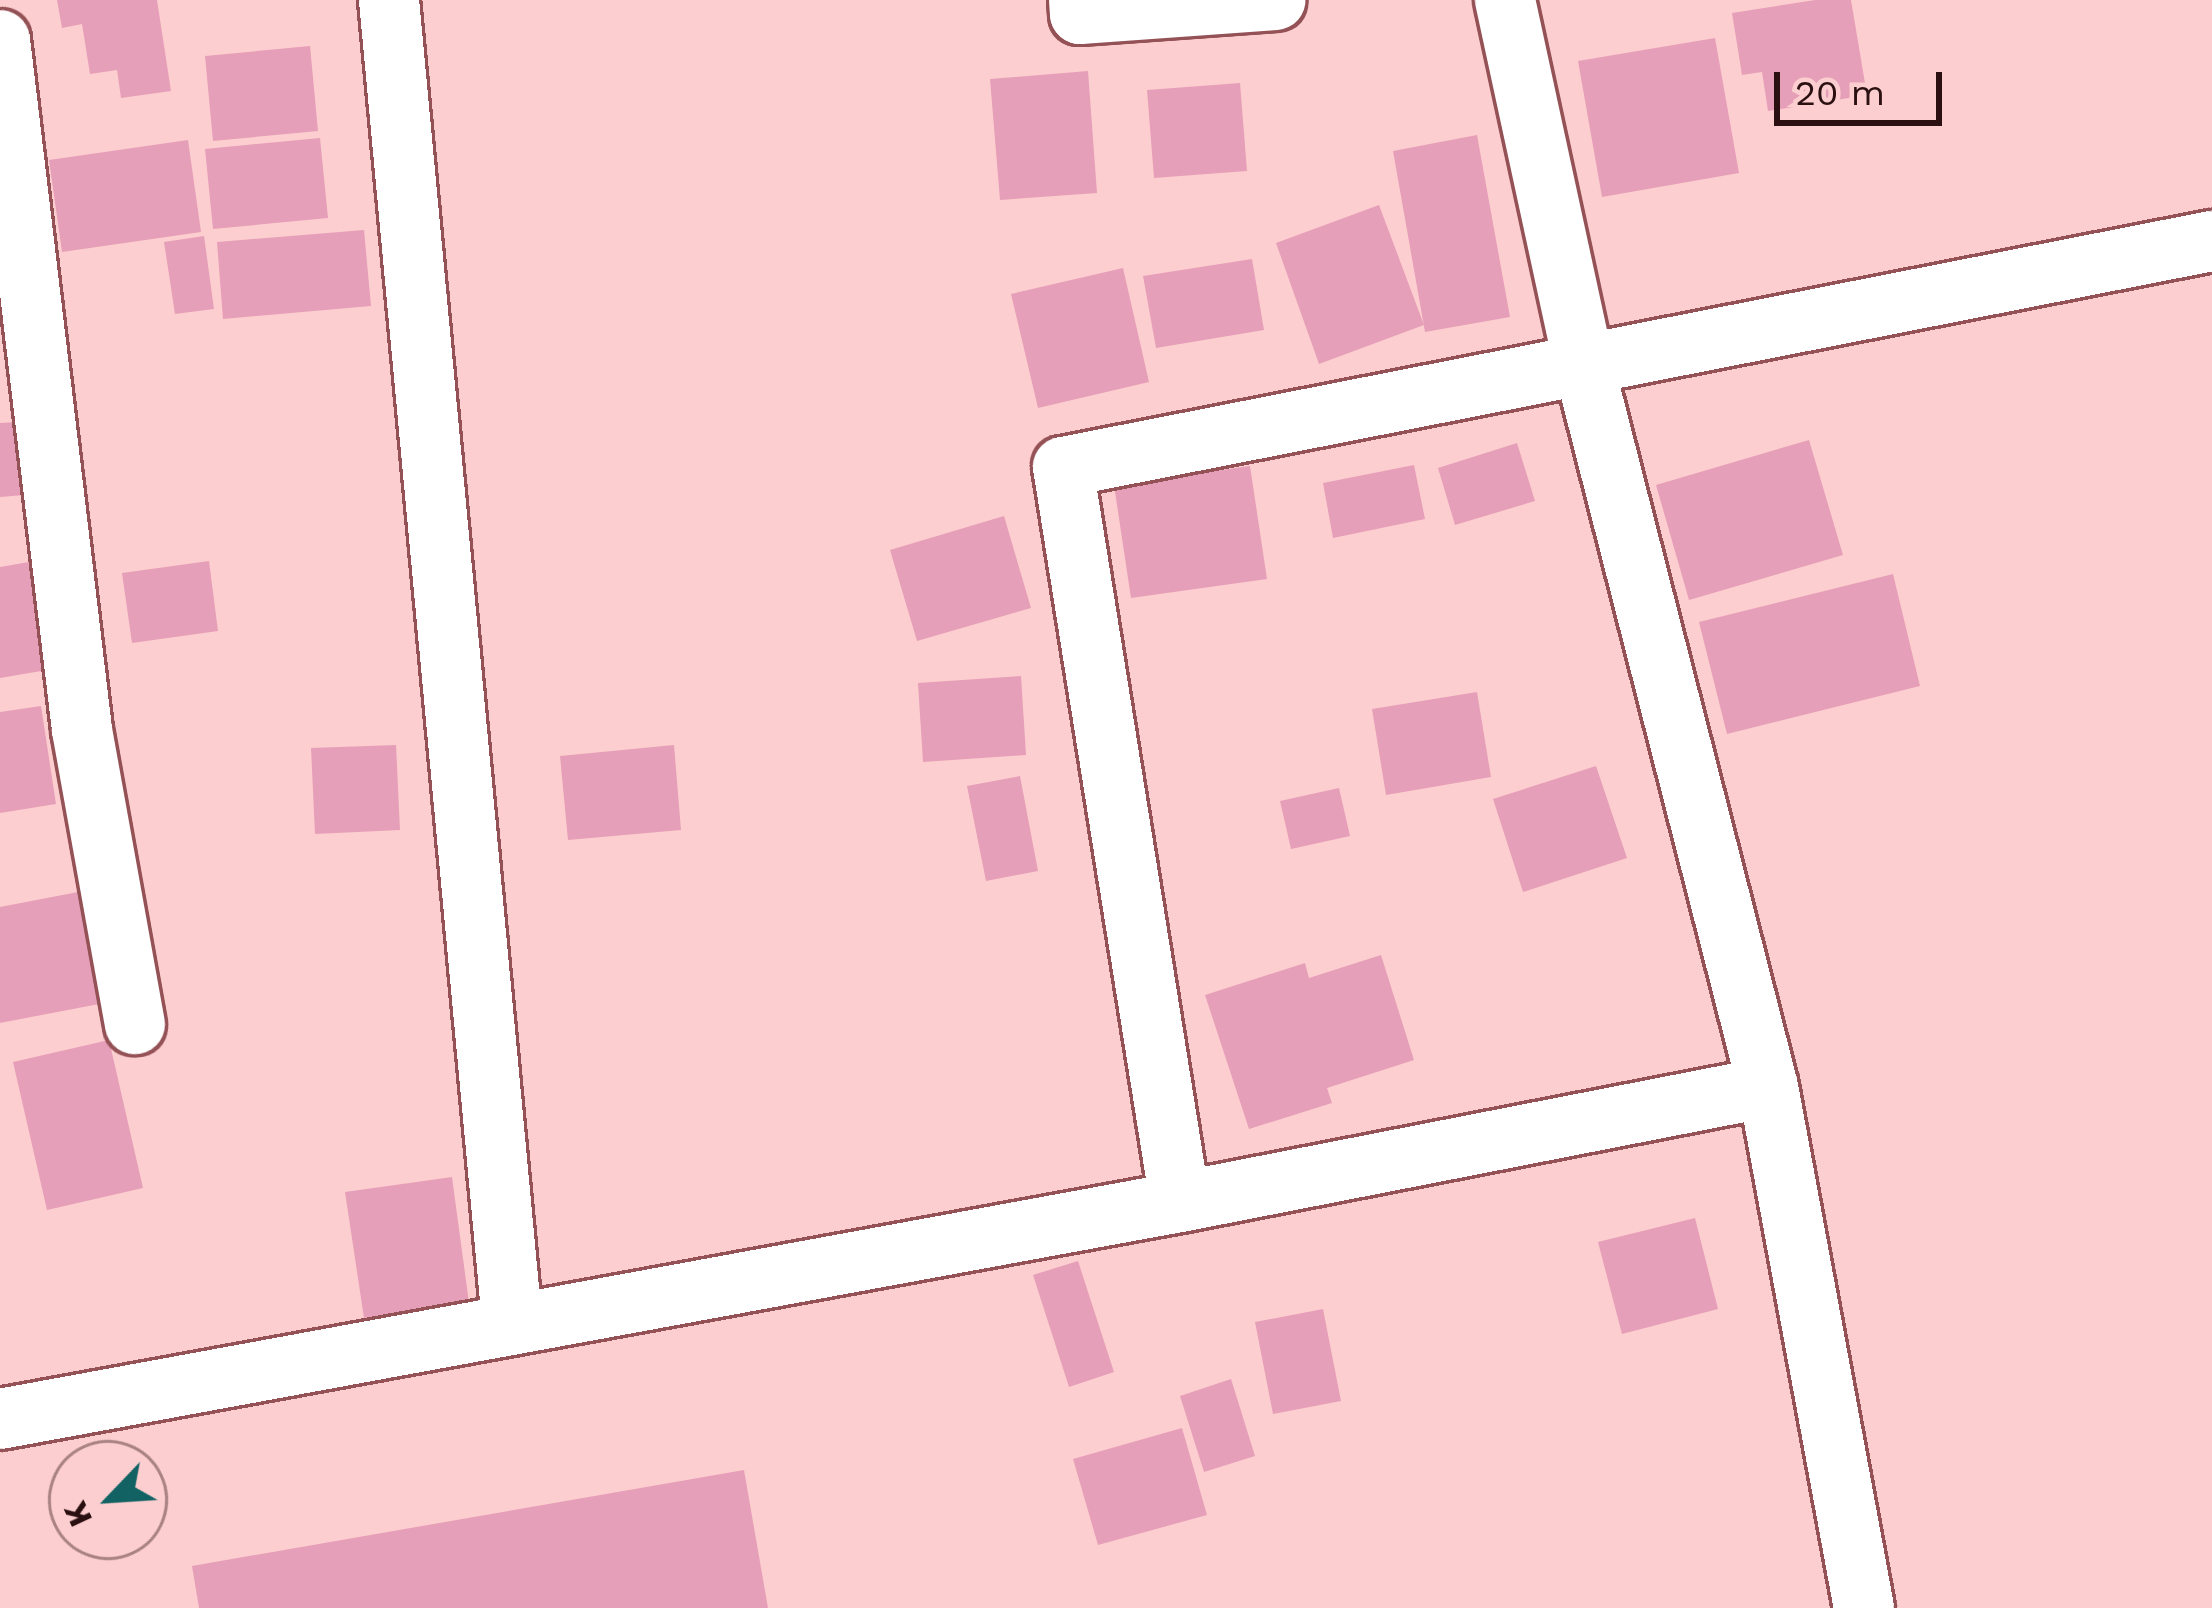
<!DOCTYPE html>
<style>
body{margin:0}
#map{position:relative;width:2212px;height:1608px;overflow:hidden;background:#fdcecf;font-family:"Work Sans",sans-serif}
div>[style]{position:absolute}
.building>*{inset:0;background:#e69fb8}
.roads{filter:drop-shadow(3px 0 #945256) drop-shadow(-3px 0 #945256) drop-shadow(0 3px #945256) drop-shadow(0 -3px #945256)}
.minor>*{height:60px;margin:-30px;padding:0 30px;transform-origin:30px;border-radius:30px;background:#fff}
span{translate:-50% -50%;white-space:nowrap;text-align:center;line-height:1.15;-webkit-text-stroke:9px #fdcecf;paint-order:stroke}
.north{position:absolute;left:48px;top:1440px;width:120px;height:120px;box-sizing:border-box;background:#fdcecf;border:3px solid #a98283;border-radius:50%;rotate:245deg;font-size:33px;font-weight:700;line-height:48px;text-align:center;color:#2b1012}
.north::after{content:'';display:block;margin:auto;width:42px;height:54px;background:#126264;clip-path:polygon(50% 0,100% 100%,50% 72%,0 100%)}
.scale{position:absolute;left:1774px;top:72px;width:168px;height:54px;box-sizing:border-box;border:6px solid #2b1012;border-top:0;padding-left:15px;font-size:36px;line-height:42px;white-space:nowrap;color:#2b1012;-webkit-text-stroke:9px #fdcecf;paint-order:stroke}
</style>
<div id="map">
<div class="building">
<div style="clip-path:polygon(57px 0,157px 0,171px 91px,121px 98px,117px 70px,90px 74px,82px 24px,62px 28px)"></div>
<div style="clip-path:polygon(1815px 0,1851px 0,1867px 95px,1768px 111px,1762px 72px,1742px 75px,1732px 13px)"></div>
<div style="clip-path:polygon(1715px 38px,1739px 173px,1602px 197px,1578px 61px)"></div>
<div style="clip-path:polygon(310px 46px,318px 131px,213px 141px,205px 56px)"></div>
<div style="clip-path:polygon(1088px 71px,1097px 193px,1000px 200px,990px 79px)"></div>
<div style="clip-path:polygon(1240px 83px,1247px 171px,1154px 178px,1147px 90px)"></div>
<div style="clip-path:polygon(1477px 135px,1510px 317px,1425px 332px,1393px 151px)"></div>
<div style="clip-path:polygon(320px 138px,328px 218px,213px 229px,205px 149px)"></div>
<div style="clip-path:polygon(188px 140px,201px 232px,62px 252px,49px 160px)"></div>
<div style="clip-path:polygon(1379px 205px,1424px 325px,1319px 364px,1276px 243px)"></div>
<div style="clip-path:polygon(364px 230px,371px 306px,223px 319px,217px 242px)"></div>
<div style="clip-path:polygon(204px 236px,214px 309px,175px 314px,164px 242px)"></div>
<div style="clip-path:polygon(1252px 259px,1264px 330px,1156px 348px,1143px 276px)"></div>
<div style="clip-path:polygon(1123px 268px,1149px 382px,1038px 408px,1011px 294px)"></div>
<div style="clip-path:polygon(18px 422px,24px 495px,0 497px,0 423px)"></div>
<div style="clip-path:polygon(1809px 440px,1843px 555px,1689px 600px,1656px 485px)"></div>
<div style="clip-path:polygon(1517px 443px,1535px 501px,1455px 525px,1438px 468px)"></div>
<div style="clip-path:polygon(1414px 465px,1425px 519px,1333px 538px,1323px 483px)"></div>
<div style="clip-path:polygon(1250px 466px,1267px 579px,1131px 598px,1114px 485px)"></div>
<div style="clip-path:polygon(1004px 516px,1031px 608px,917px 641px,890px 550px)"></div>
<div style="clip-path:polygon(35px 561px,53px 669px,0 678px,0 567px)"></div>
<div style="clip-path:polygon(209px 561px,218px 631px,132px 643px,122px 573px)"></div>
<div style="clip-path:polygon(1893px 574px,1920px 686px,1727px 734px,1699px 622px)"></div>
<div style="clip-path:polygon(1021px 676px,1026px 755px,923px 762px,918px 683px)"></div>
<div style="clip-path:polygon(1477px 692px,1491px 777px,1386px 795px,1372px 709px)"></div>
<div style="clip-path:polygon(41px 706px,56px 804px,0 813px,0 712px)"></div>
<div style="clip-path:polygon(396px 745px,400px 830px,315px 834px,311px 748px)"></div>
<div style="clip-path:polygon(674px 745px,681px 830px,568px 840px,560px 756px)"></div>
<div style="clip-path:polygon(1596px 766px,1627px 858px,1523px 892px,1493px 799px)"></div>
<div style="clip-path:polygon(1020px 776px,1038px 871px,986px 881px,967px 786px)"></div>
<div style="clip-path:polygon(1339px 788px,1350px 836px,1291px 849px,1280px 801px)"></div>
<div style="clip-path:polygon(78px 892px,99px 1004px,0 1023px,0 907px)"></div>
<div style="clip-path:polygon(1381px 955px,1414px 1060px,1327px 1088px,1332px 1103px,1249px 1129px,1205px 995px,1305px 963px,1309px 978px)"></div>
<div style="clip-path:polygon(109px 1040px,143px 1188px,47px 1210px,13px 1062px)"></div>
<div style="clip-path:polygon(452px 1177px,469px 1303px,364px 1318px,345px 1192px)"></div>
<div style="clip-path:polygon(1695px 1218px,1718px 1309px,1622px 1334px,1598px 1242px)"></div>
<div style="clip-path:polygon(1078px 1261px,1114px 1372px,1069px 1387px,1033px 1275px)"></div>
<div style="clip-path:polygon(1323px 1309px,1341px 1401px,1273px 1414px,1255px 1322px)"></div>
<div style="clip-path:polygon(1231px 1379px,1255px 1456px,1204px 1472px,1180px 1396px)"></div>
<div style="clip-path:polygon(1182px 1428px,1207px 1515px,1098px 1545px,1073px 1459px)"></div>
<div style="clip-path:polygon(744px 1470px,768px 1608px,199px 1608px,192px 1566px)"></div>
</div>
<div class="roads">
<div class="minor">
<div style="left:389px;top:0;width:1328px;rotate:84.68deg"></div>
<div style="left:1079px;top:0;width:14px;rotate:86deg"></div>
<div style="left:1080px;top:14px;width:196px;rotate:-4.1deg"></div>
<div style="left:1505px;top:0;width:370px;rotate:77.8deg"></div>
<div style="left:1583px;top:362px;width:748px;rotate:75.69deg"></div>
<div style="left:1768px;top:1087px;width:530px;rotate:79.56deg"></div>
<div style="left:0;top:40px;width:695px;rotate:83.22deg"></div>
<div style="left:82px;top:730px;width:299px;rotate:79.8deg"></div>
<div style="left:1768px;top:1087px;width:599px;rotate:168.93deg"></div>
<div style="left:1180px;top:1202px;width:744px;rotate:-99.04deg"></div>
<div style="left:1063px;top:467px;width:1171px;rotate:-11.13deg"></div>
<div style="left:0;top:1419px;width:1200px;rotate:-10.42deg"></div>
</div>
</div>
<div class="north">K</div>
<div class="scale">20 m</div>
</div>
